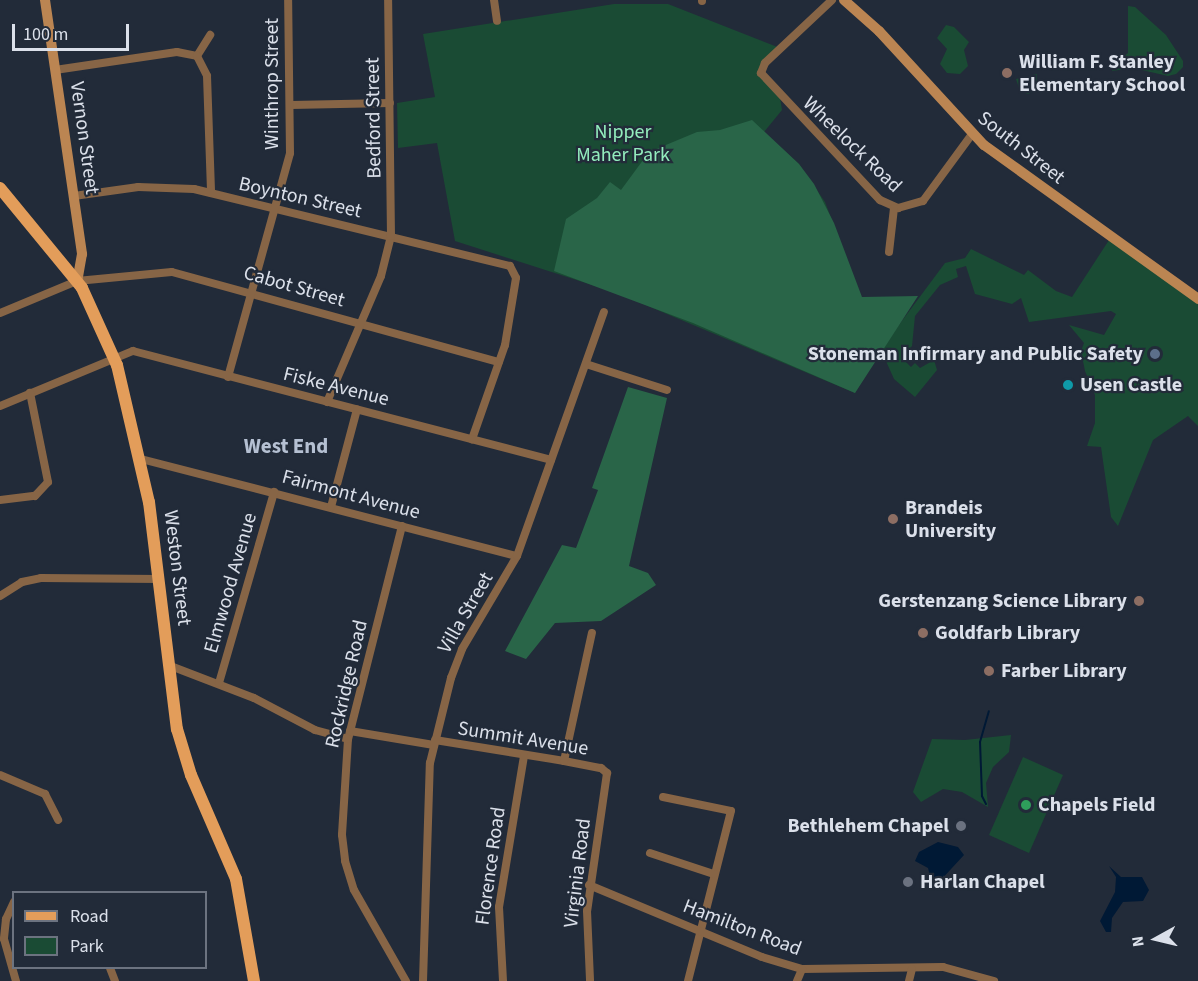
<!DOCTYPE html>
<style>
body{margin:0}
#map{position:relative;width:1198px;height:981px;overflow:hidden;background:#222b39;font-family:"Source Sans 3",sans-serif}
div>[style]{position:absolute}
.green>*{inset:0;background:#1a4b34}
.forest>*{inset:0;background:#296548}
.water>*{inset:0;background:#001935}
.stream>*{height:2px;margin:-1px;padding:0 1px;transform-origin:1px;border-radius:1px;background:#001935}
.street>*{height:8px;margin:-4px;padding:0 4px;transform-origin:4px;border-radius:4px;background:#876546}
.secondary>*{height:10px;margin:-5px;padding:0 5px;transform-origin:5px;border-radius:5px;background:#bb8552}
.primary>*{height:12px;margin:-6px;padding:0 6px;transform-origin:6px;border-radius:6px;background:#e39d5a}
.dots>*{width:16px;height:16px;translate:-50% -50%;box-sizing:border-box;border:3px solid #222b39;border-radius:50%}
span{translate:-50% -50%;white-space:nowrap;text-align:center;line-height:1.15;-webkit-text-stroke:4.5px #222b39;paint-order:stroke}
.poi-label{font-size:20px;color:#dbe0ea;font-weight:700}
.left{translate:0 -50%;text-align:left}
.right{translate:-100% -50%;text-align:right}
.street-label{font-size:20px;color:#dbe0ea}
.park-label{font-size:20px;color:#93ecbd}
.neighbourhood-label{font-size:21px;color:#b5c0d2;font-weight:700}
.legend{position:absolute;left:12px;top:891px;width:195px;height:78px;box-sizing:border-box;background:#222b39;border:2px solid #6c7380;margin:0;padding:8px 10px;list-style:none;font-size:18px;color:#dbe0ea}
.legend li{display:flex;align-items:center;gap:12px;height:30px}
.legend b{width:30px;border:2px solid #6c7380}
.north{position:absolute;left:1126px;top:909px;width:60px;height:60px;-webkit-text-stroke:4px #222b39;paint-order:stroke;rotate:262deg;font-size:16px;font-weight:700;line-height:24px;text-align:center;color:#dbe0ea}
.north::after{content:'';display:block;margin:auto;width:21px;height:27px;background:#dbe0ea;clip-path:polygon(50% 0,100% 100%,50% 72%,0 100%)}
.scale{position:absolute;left:12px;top:24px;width:117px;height:27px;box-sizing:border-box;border:3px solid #dbe0ea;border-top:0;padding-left:8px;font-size:18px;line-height:21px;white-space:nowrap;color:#dbe0ea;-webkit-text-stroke:4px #222b39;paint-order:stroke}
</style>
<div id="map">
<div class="green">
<div style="clip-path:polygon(614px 4px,668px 4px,780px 48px,762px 68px,780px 97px,782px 110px,764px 132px,799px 164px,825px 202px,881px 349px,945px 263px,965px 258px,971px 249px,1024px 275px,1028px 270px,1056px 291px,1072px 297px,1111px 237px,1198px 299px,1198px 426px,1188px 416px,1153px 440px,1118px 526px,1111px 517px,1101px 447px,1087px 446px,1095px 423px,1095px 395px,1085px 371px,1081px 351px,1084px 343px,1069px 325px,1104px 335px,1116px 314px,1111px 311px,1029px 322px,1021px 298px,1012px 304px,975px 294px,966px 266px,956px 269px,958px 277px,940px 285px,915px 316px,912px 346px,901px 357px,911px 367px,915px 363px,920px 368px,934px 360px,937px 370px,915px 397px,894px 379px,881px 350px,855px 393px,617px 293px,455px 241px,437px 143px,398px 148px,397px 103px,435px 97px,423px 34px)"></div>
<div style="clip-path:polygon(1128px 6px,1135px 7px,1166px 35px,1183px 61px,1183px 67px,1176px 74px,1168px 76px,1133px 68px,1112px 71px,1112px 66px,1128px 53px)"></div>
<div style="clip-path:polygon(946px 25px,954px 27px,969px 42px,964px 50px,968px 66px,960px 74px,947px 73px,940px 64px,947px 49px,937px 38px)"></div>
<div style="clip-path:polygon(1037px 74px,1037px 90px,1028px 94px,1020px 91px,1016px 79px)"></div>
<div style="clip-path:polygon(1011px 735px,1009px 752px,993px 767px,986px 783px,988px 807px,962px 792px,943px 789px,921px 802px,913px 792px,932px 739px,965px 740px)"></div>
<div style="clip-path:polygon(1023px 757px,1063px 775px,1029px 853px,989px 835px)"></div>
</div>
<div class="forest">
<div style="clip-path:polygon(752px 120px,799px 164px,814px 184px,834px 223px,862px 297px,918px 296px,855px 393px,693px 323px,554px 271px,566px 219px,597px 198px,610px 182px,621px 190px,649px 152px,697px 132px,720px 130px)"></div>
<div style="clip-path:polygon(628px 387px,667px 398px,629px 566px,648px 573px,656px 585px,601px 621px,555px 623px,526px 659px,505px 651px,562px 545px,576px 548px,598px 490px,592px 488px)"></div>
</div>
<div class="water">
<div style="clip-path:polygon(938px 842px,958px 847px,964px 855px,939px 882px,931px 880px,928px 868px,915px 861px,919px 852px)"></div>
<div style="clip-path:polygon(1109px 866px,1121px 877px,1142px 877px,1149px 890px,1143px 901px,1123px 902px,1112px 918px,1111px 932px,1106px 932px,1100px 921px,1115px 892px,1116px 877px)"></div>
</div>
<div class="stream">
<div style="left:986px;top:804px;width:9px;rotate:-117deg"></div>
<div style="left:982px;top:796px;width:54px;rotate:-92.1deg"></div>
<div style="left:980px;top:742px;width:32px;rotate:-74deg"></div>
</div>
<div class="street">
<div style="left:494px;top:0;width:21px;rotate:82deg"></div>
<div style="left:832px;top:0;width:92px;rotate:136.8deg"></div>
<div style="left:765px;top:63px;width:11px;rotate:112deg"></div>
<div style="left:761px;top:73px;width:174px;rotate:46.9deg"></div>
<div style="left:880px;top:200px;width:20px;rotate:24deg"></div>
<div style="left:898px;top:208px;width:26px;rotate:-16deg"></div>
<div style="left:923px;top:201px;width:83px;rotate:-53.8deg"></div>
<div style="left:702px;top:1px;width:1px;rotate:-90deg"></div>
<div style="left:197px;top:56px;width:25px;rotate:-58deg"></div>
<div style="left:55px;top:70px;width:123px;rotate:-8.4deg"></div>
<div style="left:177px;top:52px;width:20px;rotate:11deg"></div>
<div style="left:197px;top:56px;width:22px;rotate:63deg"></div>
<div style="left:207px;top:76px;width:117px;rotate:88deg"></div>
<div style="left:291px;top:105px;width:99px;rotate:-1.2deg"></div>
<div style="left:74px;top:196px;width:65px;rotate:-8deg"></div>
<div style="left:138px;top:187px;width:56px;rotate:2deg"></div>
<div style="left:194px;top:189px;width:325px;rotate:13.7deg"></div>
<div style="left:510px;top:266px;width:13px;rotate:63deg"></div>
<div style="left:516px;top:278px;width:68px;rotate:99.3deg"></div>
<div style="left:505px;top:345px;width:100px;rotate:109.3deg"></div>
<div style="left:889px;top:252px;width:44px;rotate:-83.5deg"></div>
<div style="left:0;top:313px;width:83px;rotate:-22.6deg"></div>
<div style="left:77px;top:281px;width:95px;rotate:-5.4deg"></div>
<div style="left:172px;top:272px;width:339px;rotate:15.4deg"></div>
<div style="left:586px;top:364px;width:85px;rotate:17.8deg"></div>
<div style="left:228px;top:377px;width:232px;rotate:-74.5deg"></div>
<div style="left:290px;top:153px;width:153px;rotate:-90.7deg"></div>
<div style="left:327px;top:402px;width:137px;rotate:-66.8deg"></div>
<div style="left:381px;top:276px;width:41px;rotate:-76deg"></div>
<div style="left:391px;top:236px;width:236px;rotate:-90.7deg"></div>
<div style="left:0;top:406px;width:144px;rotate:-22.5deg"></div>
<div style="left:133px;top:351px;width:432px;rotate:14.6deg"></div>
<div style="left:141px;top:459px;width:388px;rotate:14.5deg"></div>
<div style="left:0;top:500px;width:35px;rotate:-7deg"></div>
<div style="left:35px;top:496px;width:19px;rotate:-47deg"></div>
<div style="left:48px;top:482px;width:91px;rotate:-101.4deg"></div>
<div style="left:331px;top:507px;width:101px;rotate:-75.1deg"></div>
<div style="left:402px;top:526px;width:220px;rotate:104.2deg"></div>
<div style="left:348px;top:739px;width:96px;rotate:93.6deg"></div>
<div style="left:342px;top:835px;width:26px;rotate:83deg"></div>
<div style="left:345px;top:861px;width:30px;rotate:73deg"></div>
<div style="left:354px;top:890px;width:105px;rotate:60.3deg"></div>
<div style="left:0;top:596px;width:26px;rotate:-32deg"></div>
<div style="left:22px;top:582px;width:19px;rotate:-12deg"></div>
<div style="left:41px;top:578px;width:119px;rotate:0.5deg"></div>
<div style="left:168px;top:665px;width:92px;rotate:21deg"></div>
<div style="left:254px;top:698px;width:69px;rotate:27.7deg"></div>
<div style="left:315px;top:730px;width:34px;rotate:15deg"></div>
<div style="left:219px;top:683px;width:199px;rotate:-73.9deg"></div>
<div style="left:350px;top:731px;width:85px;rotate:9.5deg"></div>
<div style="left:435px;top:740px;width:131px;rotate:9.2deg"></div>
<div style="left:564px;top:761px;width:38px;rotate:11deg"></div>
<div style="left:601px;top:768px;width:8px;rotate:40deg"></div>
<div style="left:607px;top:773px;width:139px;rotate:98.2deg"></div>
<div style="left:587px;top:911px;width:70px;rotate:87.5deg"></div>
<div style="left:564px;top:761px;width:131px;rotate:-77.7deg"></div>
<div style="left:0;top:775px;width:49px;rotate:22.9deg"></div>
<div style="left:45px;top:794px;width:29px;rotate:63deg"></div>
<div style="left:663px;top:797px;width:69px;rotate:11.6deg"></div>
<div style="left:731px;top:811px;width:175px;rotate:104.2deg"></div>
<div style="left:650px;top:853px;width:67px;rotate:18.2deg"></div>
<div style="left:589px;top:885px;width:187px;rotate:22.6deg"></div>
<div style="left:762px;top:957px;width:42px;rotate:16.7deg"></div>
<div style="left:802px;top:969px;width:141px;rotate:-0.8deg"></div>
<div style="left:943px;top:967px;width:53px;rotate:15.4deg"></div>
<div style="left:14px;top:902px;width:19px;rotate:115deg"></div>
<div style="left:6px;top:919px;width:20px;rotate:96deg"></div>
<div style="left:4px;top:939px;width:44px;rotate:74.1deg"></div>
<div style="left:110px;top:968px;width:14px;rotate:69deg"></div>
<div style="left:423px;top:981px;width:218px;rotate:-88.2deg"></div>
<div style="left:430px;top:763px;width:88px;rotate:-76.1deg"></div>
<div style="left:451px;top:678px;width:31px;rotate:-69deg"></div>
<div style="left:462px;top:649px;width:108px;rotate:-59.4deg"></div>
<div style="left:517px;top:556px;width:259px;rotate:-70.4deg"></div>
<div style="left:503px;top:981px;width:74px;rotate:-93.1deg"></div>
<div style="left:499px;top:907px;width:153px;rotate:-80.6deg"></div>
<div style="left:797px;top:981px;width:13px;rotate:-67deg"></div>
<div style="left:909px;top:981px;width:12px;rotate:-76deg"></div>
</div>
<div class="secondary">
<div style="left:45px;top:0;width:257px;rotate:81.7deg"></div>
<div style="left:82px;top:254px;width:27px;rotate:100deg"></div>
<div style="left:844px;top:0;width:47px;rotate:41.5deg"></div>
<div style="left:879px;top:31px;width:155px;rotate:47.4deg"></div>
<div style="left:984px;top:145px;width:264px;rotate:35.7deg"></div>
</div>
<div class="primary">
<div style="left:0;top:188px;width:129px;rotate:50.6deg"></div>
<div style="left:82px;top:288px;width:85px;rotate:65.6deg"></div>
<div style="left:117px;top:365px;width:141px;rotate:76.9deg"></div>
<div style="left:149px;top:502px;width:229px;rotate:83deg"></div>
<div style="left:177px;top:729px;width:48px;rotate:73.1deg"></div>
<div style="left:191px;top:775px;width:113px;rotate:66.6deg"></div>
<div style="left:236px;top:879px;width:104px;rotate:80deg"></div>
</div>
<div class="dots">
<div style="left:1007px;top:73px;background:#8d6e63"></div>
<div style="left:1155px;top:354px;background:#5c6f8a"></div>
<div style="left:1068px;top:385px;background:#0f9aa8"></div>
<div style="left:893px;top:519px;background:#8d6e63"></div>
<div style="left:1139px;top:601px;background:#8d6e63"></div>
<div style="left:923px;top:633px;background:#8d6e63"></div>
<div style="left:989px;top:671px;background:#8d6e63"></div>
<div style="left:1026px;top:805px;background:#2e9e5b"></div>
<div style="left:961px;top:826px;background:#6b7280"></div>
<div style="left:908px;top:882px;background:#6b7280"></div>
</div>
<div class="poi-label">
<span class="left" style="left:1019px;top:74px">William F. Stanley<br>Elementary School</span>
<span class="right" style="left:1143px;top:354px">Stoneman Infirmary and Public Safety</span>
<span class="left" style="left:1080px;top:385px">Usen Castle</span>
<span class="left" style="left:905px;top:520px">Brandeis<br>University</span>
<span class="right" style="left:1127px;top:601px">Gerstenzang Science Library</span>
<span class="left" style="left:935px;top:633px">Goldfarb Library</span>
<span class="left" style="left:1001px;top:671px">Farber Library</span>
<span class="left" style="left:1038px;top:805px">Chapels Field</span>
<span class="right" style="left:949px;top:826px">Bethlehem Chapel</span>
<span class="left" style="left:920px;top:882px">Harlan Chapel</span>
</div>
<div class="street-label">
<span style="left:272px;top:84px;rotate:-90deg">Winthrop Street</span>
<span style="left:374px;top:118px;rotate:-91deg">Bedford Street</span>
<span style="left:84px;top:138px;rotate:82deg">Vernon Street</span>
<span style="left:852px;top:145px;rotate:44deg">Wheelock Road</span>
<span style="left:1021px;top:148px;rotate:38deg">South Street</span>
<span style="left:300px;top:198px;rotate:13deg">Boynton Street</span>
<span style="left:294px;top:287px;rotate:16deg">Cabot Street</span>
<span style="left:336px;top:387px;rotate:14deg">Fiske Avenue</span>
<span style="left:351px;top:495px;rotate:15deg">Fairmont Avenue</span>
<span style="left:177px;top:568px;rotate:83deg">Weston Street</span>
<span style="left:231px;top:583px;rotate:-74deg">Elmwood Avenue</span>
<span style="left:466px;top:613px;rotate:-60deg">Villa Street</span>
<span style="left:347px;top:684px;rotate:-77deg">Rockridge Road</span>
<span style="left:523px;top:739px;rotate:9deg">Summit Avenue</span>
<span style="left:491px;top:866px;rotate:-82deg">Florence Road</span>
<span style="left:578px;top:873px;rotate:-83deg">Virginia Road</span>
<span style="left:742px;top:928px;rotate:21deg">Hamilton Road</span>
</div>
<div class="park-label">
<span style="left:623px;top:144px">Nipper<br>Maher Park</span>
</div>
<div class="neighbourhood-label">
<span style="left:286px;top:446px">West End</span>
</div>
<ul class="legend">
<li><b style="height:8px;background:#e39d5a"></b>Road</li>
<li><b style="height:16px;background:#1a4b34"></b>Park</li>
</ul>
<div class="north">N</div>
<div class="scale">100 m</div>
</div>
